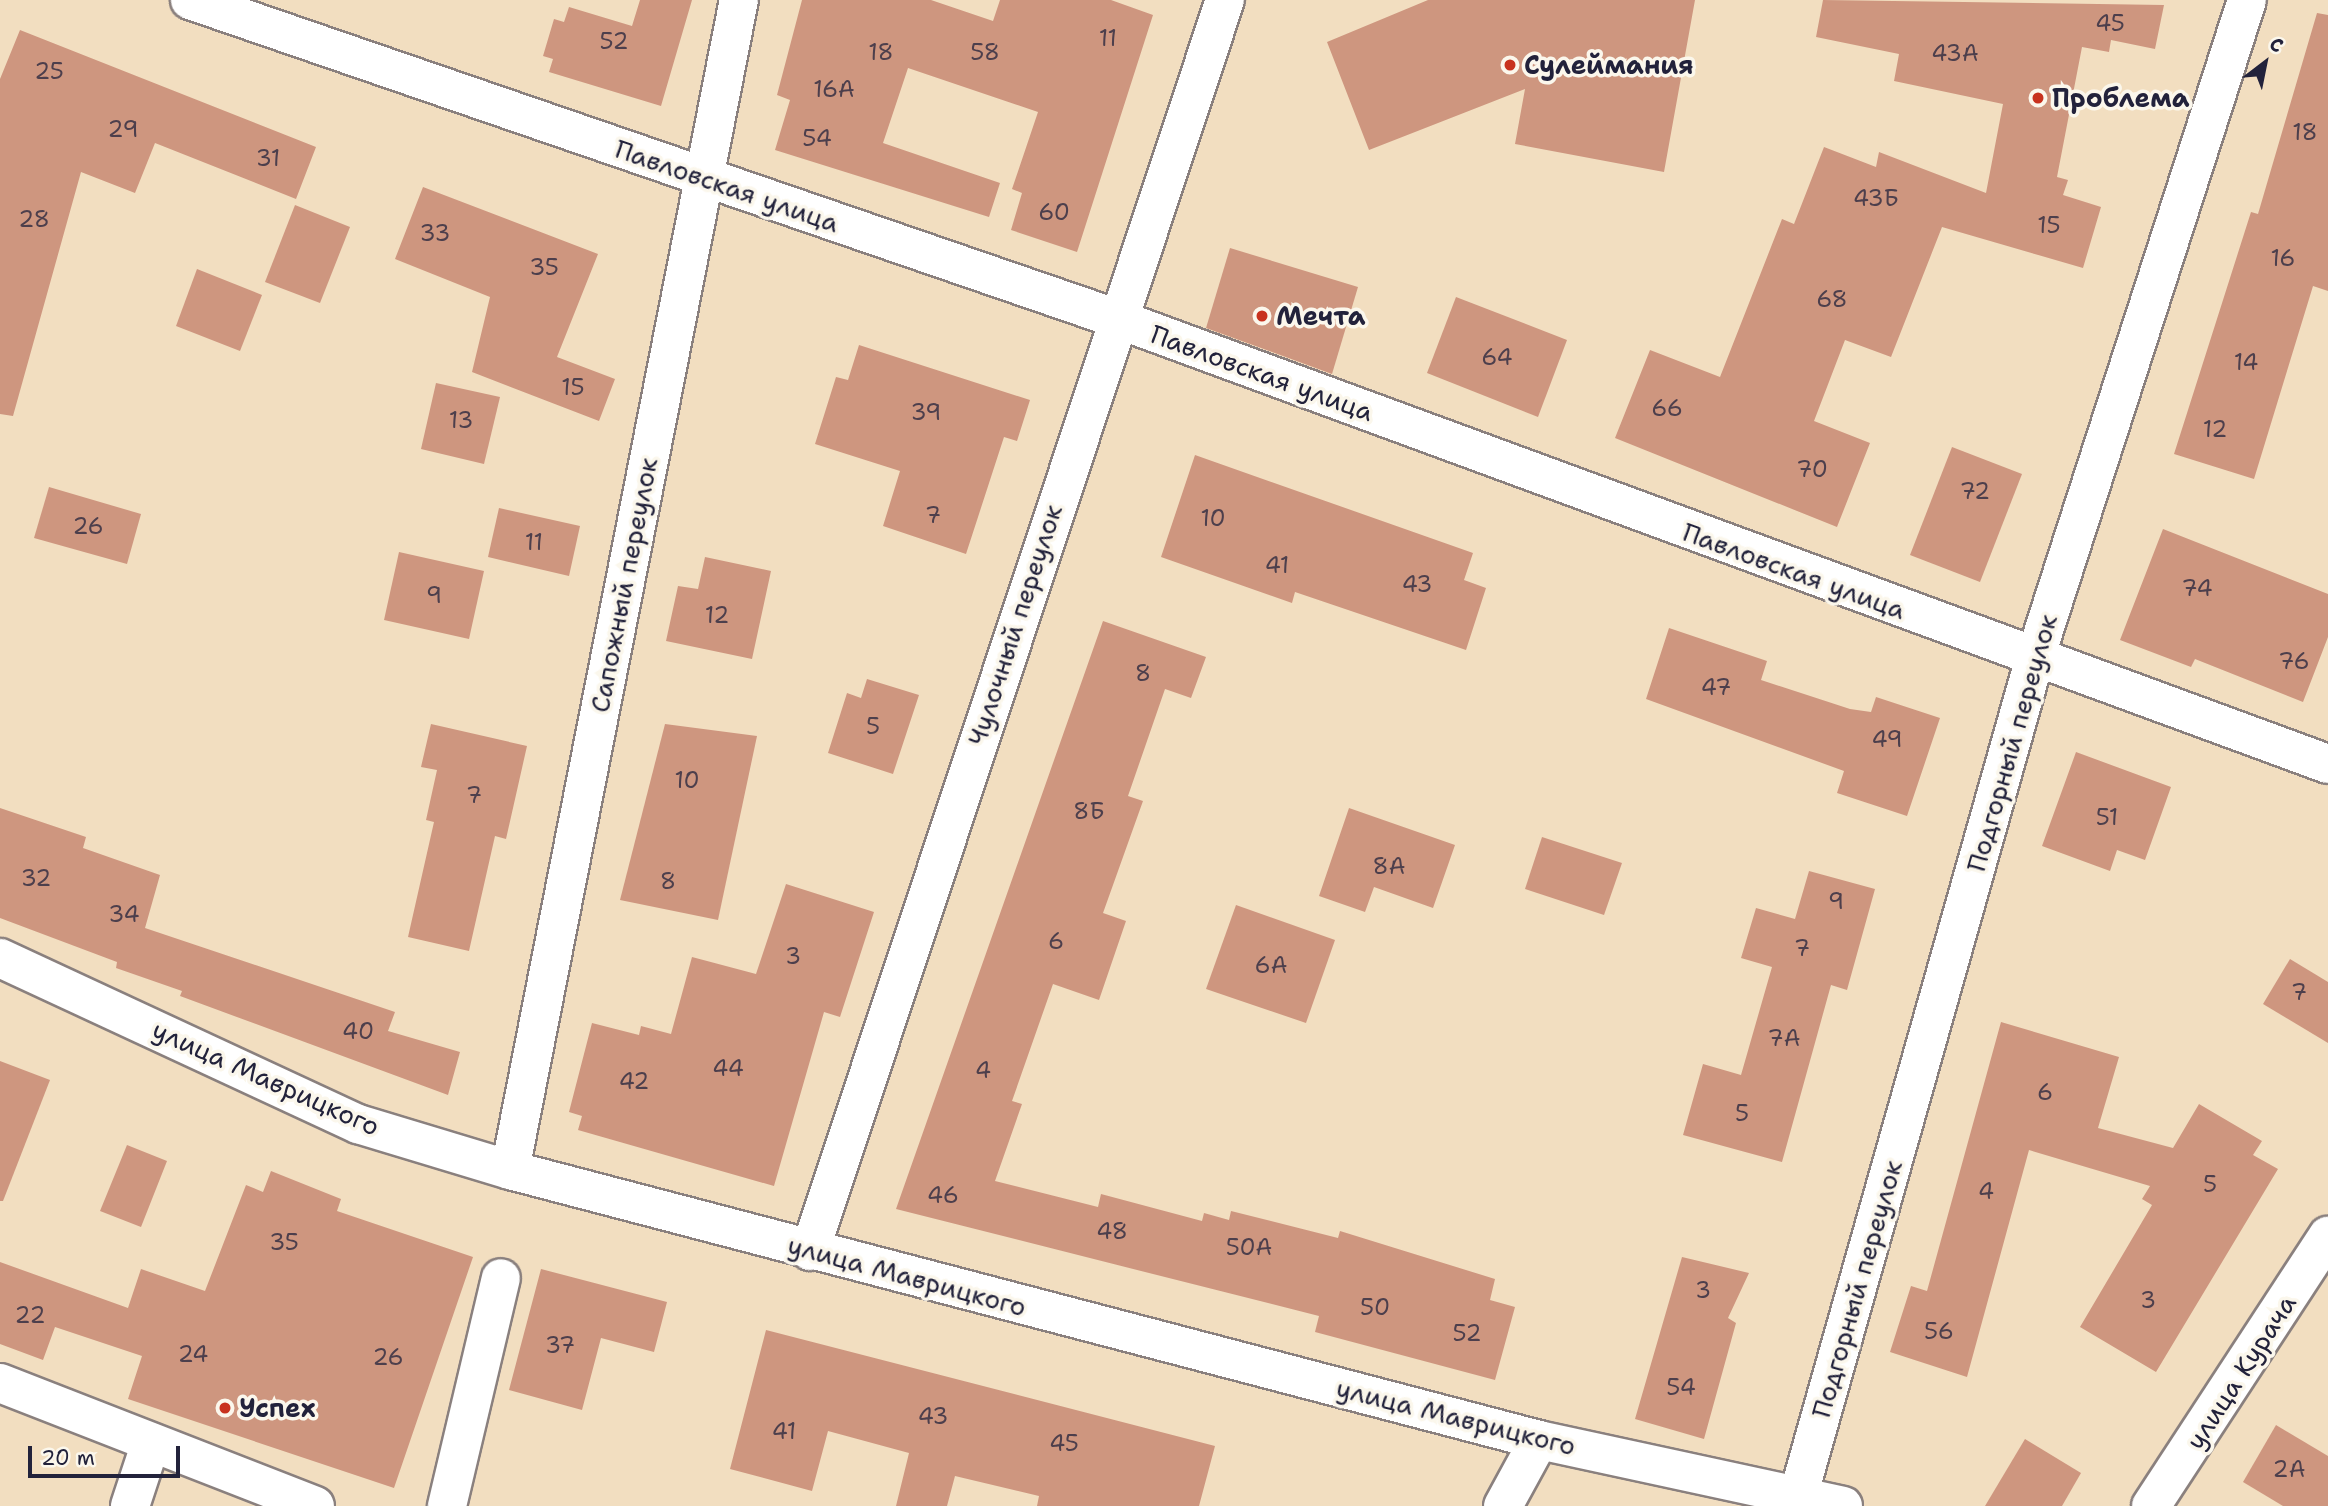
<!DOCTYPE html>
<meta charset="utf-8">
<style>
body{margin:0}
#map{position:relative;width:2328px;height:1506px;overflow:hidden;background:#f2dec0;font-family:"Shantell Sans",sans-serif}
div>[style]{position:absolute}
.building>*{inset:0;background:#ce967f}
.roads{filter:drop-shadow(2px 0 #8a807e) drop-shadow(-2px 0 #8a807e) drop-shadow(0 2px #8a807e) drop-shadow(0 -2px #8a807e)}
.minor>*{height:38px;margin:-19px;padding:0 19px;transform-origin:19px;border-radius:19px;background:#fff}
.dots>*{width:19px;height:19px;translate:-50% -50%;box-sizing:border-box;border:4px solid #fbf7ec;border-radius:50%}
span{translate:-50% -50%;white-space:nowrap;text-align:center;line-height:1.15;-webkit-text-stroke:7px #fbf7ec;paint-order:stroke}
.number-label{font-size:23px;color:#4d3f4c}
.number-label span{-webkit-text-stroke-width:0}
.poi-label{font-size:26px;color:#22223b;font-weight:700}
.left{translate:0 -50%;text-align:left}
.street-label{font-size:26px;color:#22223b}
.north{position:absolute;left:2230px;top:28px;width:70px;height:70px;-webkit-text-stroke:5px #fbf7ec;paint-order:stroke;rotate:32deg;font-size:19px;font-weight:700;line-height:28px;text-align:center;color:#22223b}
.north::after{content:'';display:block;margin:auto;width:24px;height:32px;background:#22223b;clip-path:polygon(50% 0,100% 100%,50% 72%,0 100%)}
.scale{position:absolute;left:28px;top:1446px;width:152px;height:32px;box-sizing:border-box;border:4px solid #22223b;border-top:0;padding-left:9px;font-size:21px;line-height:24px;white-space:nowrap;color:#22223b;-webkit-text-stroke:5px #fbf7ec;paint-order:stroke}
</style>
<div id="map">
<div class="building">
<div style="clip-path:polygon(640px 0,692px 0,661px 106px,549px 72px,553px 59px,543px 56px,554px 19px,564px 22px,569px 7px,632px 26px)"></div>
<div style="clip-path:polygon(802px 0,931px 0,993px 21px,1000px 0,1111px 0,1153px 15px,1077px 252px,1011px 230px,1022px 193px,1012px 189px,1038px 112px,908px 68px,883px 143px,1000px 183px,989px 217px,775px 150px,790px 100px,777px 95px)"></div>
<div style="clip-path:polygon(1428px 0,1695px 0,1664px 172px,1515px 144px,1525px 89px,1369px 150px,1327px 42px)"></div>
<div style="clip-path:polygon(1823px 0,2164px 5px,2155px 49px,2111px 40px,2109px 52px,2082px 47px,2057px 177px,2068px 180px,2063px 195px,2101px 207px,2083px 268px,1942px 227px,1891px 357px,1845px 340px,1814px 421px,1870px 443px,1837px 527px,1615px 438px,1650px 350px,1720px 377px,1782px 219px,1794px 224px,1824px 147px,1876px 167px,1879px 152px,1986px 193px,2003px 104px,1894px 81px,1899px 54px,1816px 37px)"></div>
<div style="clip-path:polygon(2317px 13px,2328px 15px,2328px 291px,2313px 286px,2254px 479px,2174px 454px,2251px 212px,2258px 214px)"></div>
<div style="clip-path:polygon(20px 30px,316px 147px,296px 199px,155px 143px,135px 193px,81px 172px,13px 416px,0 414px,0 79px)"></div>
<div style="clip-path:polygon(423px 187px,598px 254px,557px 357px,615px 379px,599px 421px,472px 372px,490px 297px,395px 259px)"></div>
<div style="clip-path:polygon(295px 205px,350px 227px,320px 303px,265px 282px)"></div>
<div style="clip-path:polygon(1230px 248px,1358px 287px,1332px 374px,1206px 328px)"></div>
<div style="clip-path:polygon(197px 269px,262px 295px,240px 351px,176px 326px)"></div>
<div style="clip-path:polygon(1456px 297px,1567px 340px,1538px 417px,1427px 373px)"></div>
<div style="clip-path:polygon(859px 345px,1030px 400px,1017px 441px,1004px 437px,966px 554px,883px 526px,900px 471px,815px 444px,836px 377px,848px 380px)"></div>
<div style="clip-path:polygon(436px 383px,500px 397px,484px 464px,421px 449px)"></div>
<div style="clip-path:polygon(1952px 447px,2022px 474px,1980px 582px,1910px 555px)"></div>
<div style="clip-path:polygon(1195px 455px,1473px 553px,1464px 580px,1486px 588px,1466px 650px,1295px 592px,1292px 603px,1161px 557px)"></div>
<div style="clip-path:polygon(49px 487px,141px 514px,127px 564px,34px 538px)"></div>
<div style="clip-path:polygon(499px 508px,580px 526px,569px 576px,488px 557px)"></div>
<div style="clip-path:polygon(2163px 529px,2328px 594px,2328px 637px,2303px 702px,2195px 659px,2191px 667px,2120px 640px)"></div>
<div style="clip-path:polygon(399px 552px,484px 571px,469px 639px,384px 620px)"></div>
<div style="clip-path:polygon(705px 557px,771px 571px,752px 659px,666px 641px,678px 586px,698px 589px)"></div>
<div style="clip-path:polygon(1103px 621px,1206px 657px,1191px 698px,1165px 689px,1128px 796px,1143px 801px,1103px 913px,1126px 921px,1099px 1000px,1053px 984px,1012px 1101px,1022px 1104px,995px 1181px,1098px 1207px,1101px 1194px,1202px 1221px,1204px 1213px,1229px 1220px,1231px 1211px,1338px 1238px,1340px 1231px,1495px 1279px,1490px 1300px,1515px 1307px,1495px 1380px,1315px 1332px,1319px 1316px,896px 1209px)"></div>
<div style="clip-path:polygon(1669px 628px,1767px 661px,1761px 680px,1850px 709px,1871px 712px,1876px 697px,1940px 718px,1907px 816px,1837px 793px,1844px 771px,1646px 699px)"></div>
<div style="clip-path:polygon(867px 679px,919px 695px,893px 774px,828px 753px,847px 693px,861px 698px)"></div>
<div style="clip-path:polygon(431px 724px,527px 746px,506px 839px,495px 836px,469px 951px,408px 937px,434px 822px,426px 820px,437px 770px,421px 767px)"></div>
<div style="clip-path:polygon(665px 724px,757px 736px,718px 920px,620px 900px)"></div>
<div style="clip-path:polygon(2076px 752px,2171px 787px,2145px 860px,2117px 850px,2110px 871px,2042px 846px)"></div>
<div style="clip-path:polygon(0 808px,86px 837px,83px 848px,160px 875px,145px 928px,395px 1012px,388px 1031px,460px 1052px,448px 1095px,180px 996px,182px 991px,116px 968px,117px 962px,0 918px)"></div>
<div style="clip-path:polygon(1349px 808px,1455px 845px,1433px 908px,1374px 887px,1365px 912px,1319px 896px)"></div>
<div style="clip-path:polygon(1542px 837px,1622px 863px,1604px 915px,1525px 889px)"></div>
<div style="clip-path:polygon(1809px 871px,1875px 889px,1847px 990px,1831px 985px,1782px 1162px,1683px 1135px,1703px 1064px,1741px 1075px,1772px 967px,1741px 958px,1756px 908px,1795px 919px)"></div>
<div style="clip-path:polygon(786px 884px,874px 912px,840px 1017px,824px 1012px,774px 1186px,578px 1130px,582px 1116px,569px 1112px,592px 1023px,639px 1035px,641px 1026px,671px 1034px,692px 957px,756px 974px)"></div>
<div style="clip-path:polygon(1236px 905px,1335px 940px,1306px 1023px,1206px 989px)"></div>
<div style="clip-path:polygon(2290px 959px,2328px 982px,2328px 1043px,2263px 1004px)"></div>
<div style="clip-path:polygon(2001px 1022px,2119px 1057px,2098px 1128px,2173px 1148px,2199px 1104px,2262px 1141px,2253px 1155px,2278px 1169px,2156px 1372px,2080px 1327px,2152px 1205px,2142px 1199px,2150px 1186px,2029px 1150px,1967px 1377px,1890px 1352px,1911px 1286px,1927px 1291px)"></div>
<div style="clip-path:polygon(0 1061px,50px 1080px,3px 1201px,0 1201px)"></div>
<div style="clip-path:polygon(127px 1145px,167px 1161px,141px 1227px,100px 1211px)"></div>
<div style="clip-path:polygon(271px 1171px,341px 1199px,337px 1211px,473px 1257px,394px 1488px,128px 1399px,142px 1356px,55px 1327px,43px 1360px,0 1344px,0 1262px,128px 1308px,141px 1269px,205px 1291px,246px 1185px,263px 1192px)"></div>
<div style="clip-path:polygon(1682px 1257px,1749px 1273px,1728px 1318px,1736px 1323px,1704px 1439px,1635px 1419px)"></div>
<div style="clip-path:polygon(541px 1269px,667px 1302px,654px 1352px,601px 1338px,582px 1410px,509px 1390px)"></div>
<div style="clip-path:polygon(766px 1330px,1215px 1446px,1199px 1506px,1037px 1506px,1039px 1496px,955px 1476px,947px 1506px,896px 1506px,909px 1453px,828px 1431px,812px 1491px,730px 1469px)"></div>
<div style="clip-path:polygon(2276px 1425px,2328px 1456px,2328px 1506px,2283px 1506px,2243px 1482px)"></div>
<div style="clip-path:polygon(2025px 1439px,2081px 1473px,2062px 1506px,1985px 1506px)"></div>
</div>
<div class="roads">
<div class="minor">
<div style="left:190px;top:0;width:978px;rotate:18.97deg"></div>
<div style="left:1115px;top:318px;width:1292px;rotate:20.19deg"></div>
<div style="left:0;top:958px;width:395px;rotate:24.9deg"></div>
<div style="left:358px;top:1124px;width:159px;rotate:16.8deg"></div>
<div style="left:510px;top:1170px;width:1064px;rotate:14.7deg"></div>
<div style="left:1539px;top:1440px;width:311px;rotate:12.2deg"></div>
<div style="left:510px;top:1170px;width:1192px;rotate:-78.93deg"></div>
<div style="left:810px;top:1251px;width:1318px;rotate:-71.65deg"></div>
<div style="left:0;top:1383px;width:338px;rotate:21.3deg"></div>
<div style="left:1799px;top:1493px;width:865px;rotate:-74.23deg"></div>
<div style="left:2034px;top:661px;width:694px;rotate:-72.14deg"></div>
<div style="left:130px;top:1506px;width:67px;rotate:-71.8deg"></div>
<div style="left:447px;top:1506px;width:234px;rotate:-76.7deg"></div>
<div style="left:1503px;top:1506px;width:75px;rotate:-61.4deg"></div>
<div style="left:2151px;top:1506px;width:323px;rotate:-56.8deg"></div>
</div>
</div>
<div class="dots">
<div style="left:1510px;top:65px;background:#c8321e"></div>
<div style="left:2038px;top:98px;background:#c8321e"></div>
<div style="left:1262px;top:316px;background:#c8321e"></div>
<div style="left:225px;top:1408px;background:#c8321e"></div>
</div>
<div class="number-label">
<span style="left:2110px;top:23px">45</span>
<span style="left:1108px;top:38px">11</span>
<span style="left:614px;top:41px">52</span>
<span style="left:881px;top:52px">18</span>
<span style="left:985px;top:52px">58</span>
<span style="left:1955px;top:53px">43А</span>
<span style="left:49px;top:71px">25</span>
<span style="left:834px;top:89px">16А</span>
<span style="left:123px;top:129px">29</span>
<span style="left:2305px;top:132px">18</span>
<span style="left:817px;top:138px">54</span>
<span style="left:268px;top:158px">31</span>
<span style="left:1876px;top:198px">43Б</span>
<span style="left:1054px;top:212px">60</span>
<span style="left:34px;top:219px">28</span>
<span style="left:2049px;top:225px">15</span>
<span style="left:435px;top:233px">33</span>
<span style="left:2283px;top:258px">16</span>
<span style="left:544px;top:267px">35</span>
<span style="left:1832px;top:299px">68</span>
<span style="left:1497px;top:357px">64</span>
<span style="left:2246px;top:362px">14</span>
<span style="left:573px;top:387px">15</span>
<span style="left:1667px;top:408px">66</span>
<span style="left:926px;top:412px">39</span>
<span style="left:461px;top:420px">13</span>
<span style="left:2215px;top:429px">12</span>
<span style="left:1812px;top:469px">70</span>
<span style="left:1975px;top:491px">72</span>
<span style="left:933px;top:515px">7</span>
<span style="left:1213px;top:518px">10</span>
<span style="left:88px;top:526px">26</span>
<span style="left:534px;top:542px">11</span>
<span style="left:1277px;top:565px">41</span>
<span style="left:1417px;top:584px">43</span>
<span style="left:2197px;top:588px">74</span>
<span style="left:434px;top:595px">9</span>
<span style="left:717px;top:615px">12</span>
<span style="left:2294px;top:661px">76</span>
<span style="left:1143px;top:673px">8</span>
<span style="left:1716px;top:687px">47</span>
<span style="left:873px;top:726px">5</span>
<span style="left:1887px;top:739px">49</span>
<span style="left:687px;top:780px">10</span>
<span style="left:474px;top:795px">7</span>
<span style="left:1089px;top:811px">8Б</span>
<span style="left:2107px;top:817px">51</span>
<span style="left:1389px;top:866px">8А</span>
<span style="left:36px;top:878px">32</span>
<span style="left:668px;top:881px">8</span>
<span style="left:1836px;top:901px">9</span>
<span style="left:124px;top:914px">34</span>
<span style="left:1056px;top:941px">6</span>
<span style="left:1802px;top:948px">7</span>
<span style="left:793px;top:956px">3</span>
<span style="left:1271px;top:965px">6А</span>
<span style="left:2299px;top:992px">7</span>
<span style="left:358px;top:1031px">40</span>
<span style="left:1784px;top:1038px">7А</span>
<span style="left:728px;top:1068px">44</span>
<span style="left:983px;top:1070px">4</span>
<span style="left:634px;top:1081px">42</span>
<span style="left:2045px;top:1092px">6</span>
<span style="left:1742px;top:1113px">5</span>
<span style="left:2210px;top:1184px">5</span>
<span style="left:1986px;top:1191px">4</span>
<span style="left:943px;top:1195px">46</span>
<span style="left:1112px;top:1231px">48</span>
<span style="left:284px;top:1242px">35</span>
<span style="left:1249px;top:1247px">50А</span>
<span style="left:1703px;top:1290px">3</span>
<span style="left:2148px;top:1300px">3</span>
<span style="left:1375px;top:1307px">50</span>
<span style="left:30px;top:1315px">22</span>
<span style="left:1939px;top:1331px">56</span>
<span style="left:1467px;top:1333px">52</span>
<span style="left:560px;top:1345px">37</span>
<span style="left:193px;top:1354px">24</span>
<span style="left:388px;top:1357px">26</span>
<span style="left:1681px;top:1387px">54</span>
<span style="left:933px;top:1416px">43</span>
<span style="left:784px;top:1431px">41</span>
<span style="left:1064px;top:1443px">45</span>
<span style="left:2289px;top:1469px">2А</span>
</div>
<div class="poi-label">
<span class="left" style="left:1524px;top:65px">Сулеймания</span>
<span class="left" style="left:2052px;top:98px">Проблема</span>
<span class="left" style="left:1276px;top:316px">Мечта</span>
<span class="left" style="left:239px;top:1408px">Успех</span>
</div>
<div class="street-label">
<span style="left:727px;top:186px;rotate:19deg">Павловская улица</span>
<span style="left:1262px;top:373px;rotate:20deg">Павловская улица</span>
<span style="left:1794px;top:571px;rotate:20deg">Павловская улица</span>
<span style="left:624px;top:585px;rotate:-79deg">Сапожный переулок</span>
<span style="left:1015px;top:625px;rotate:-72deg">Чулочный переулок</span>
<span style="left:2012px;top:743px;rotate:-74deg">Подгорный переулок</span>
<span style="left:266px;top:1078px;rotate:24deg">улица Маврицкого</span>
<span style="left:907px;top:1276px;rotate:15deg">улица Маврицкого</span>
<span style="left:1857px;top:1289px;rotate:-74deg">Подгорный переулок</span>
<span style="left:2241px;top:1372px;rotate:-57deg">улица Курача</span>
<span style="left:1456px;top:1417px;rotate:14deg">улица Маврицкого</span>
</div>
<div class="north">С</div>
<div class="scale">20 m</div>
</div>
